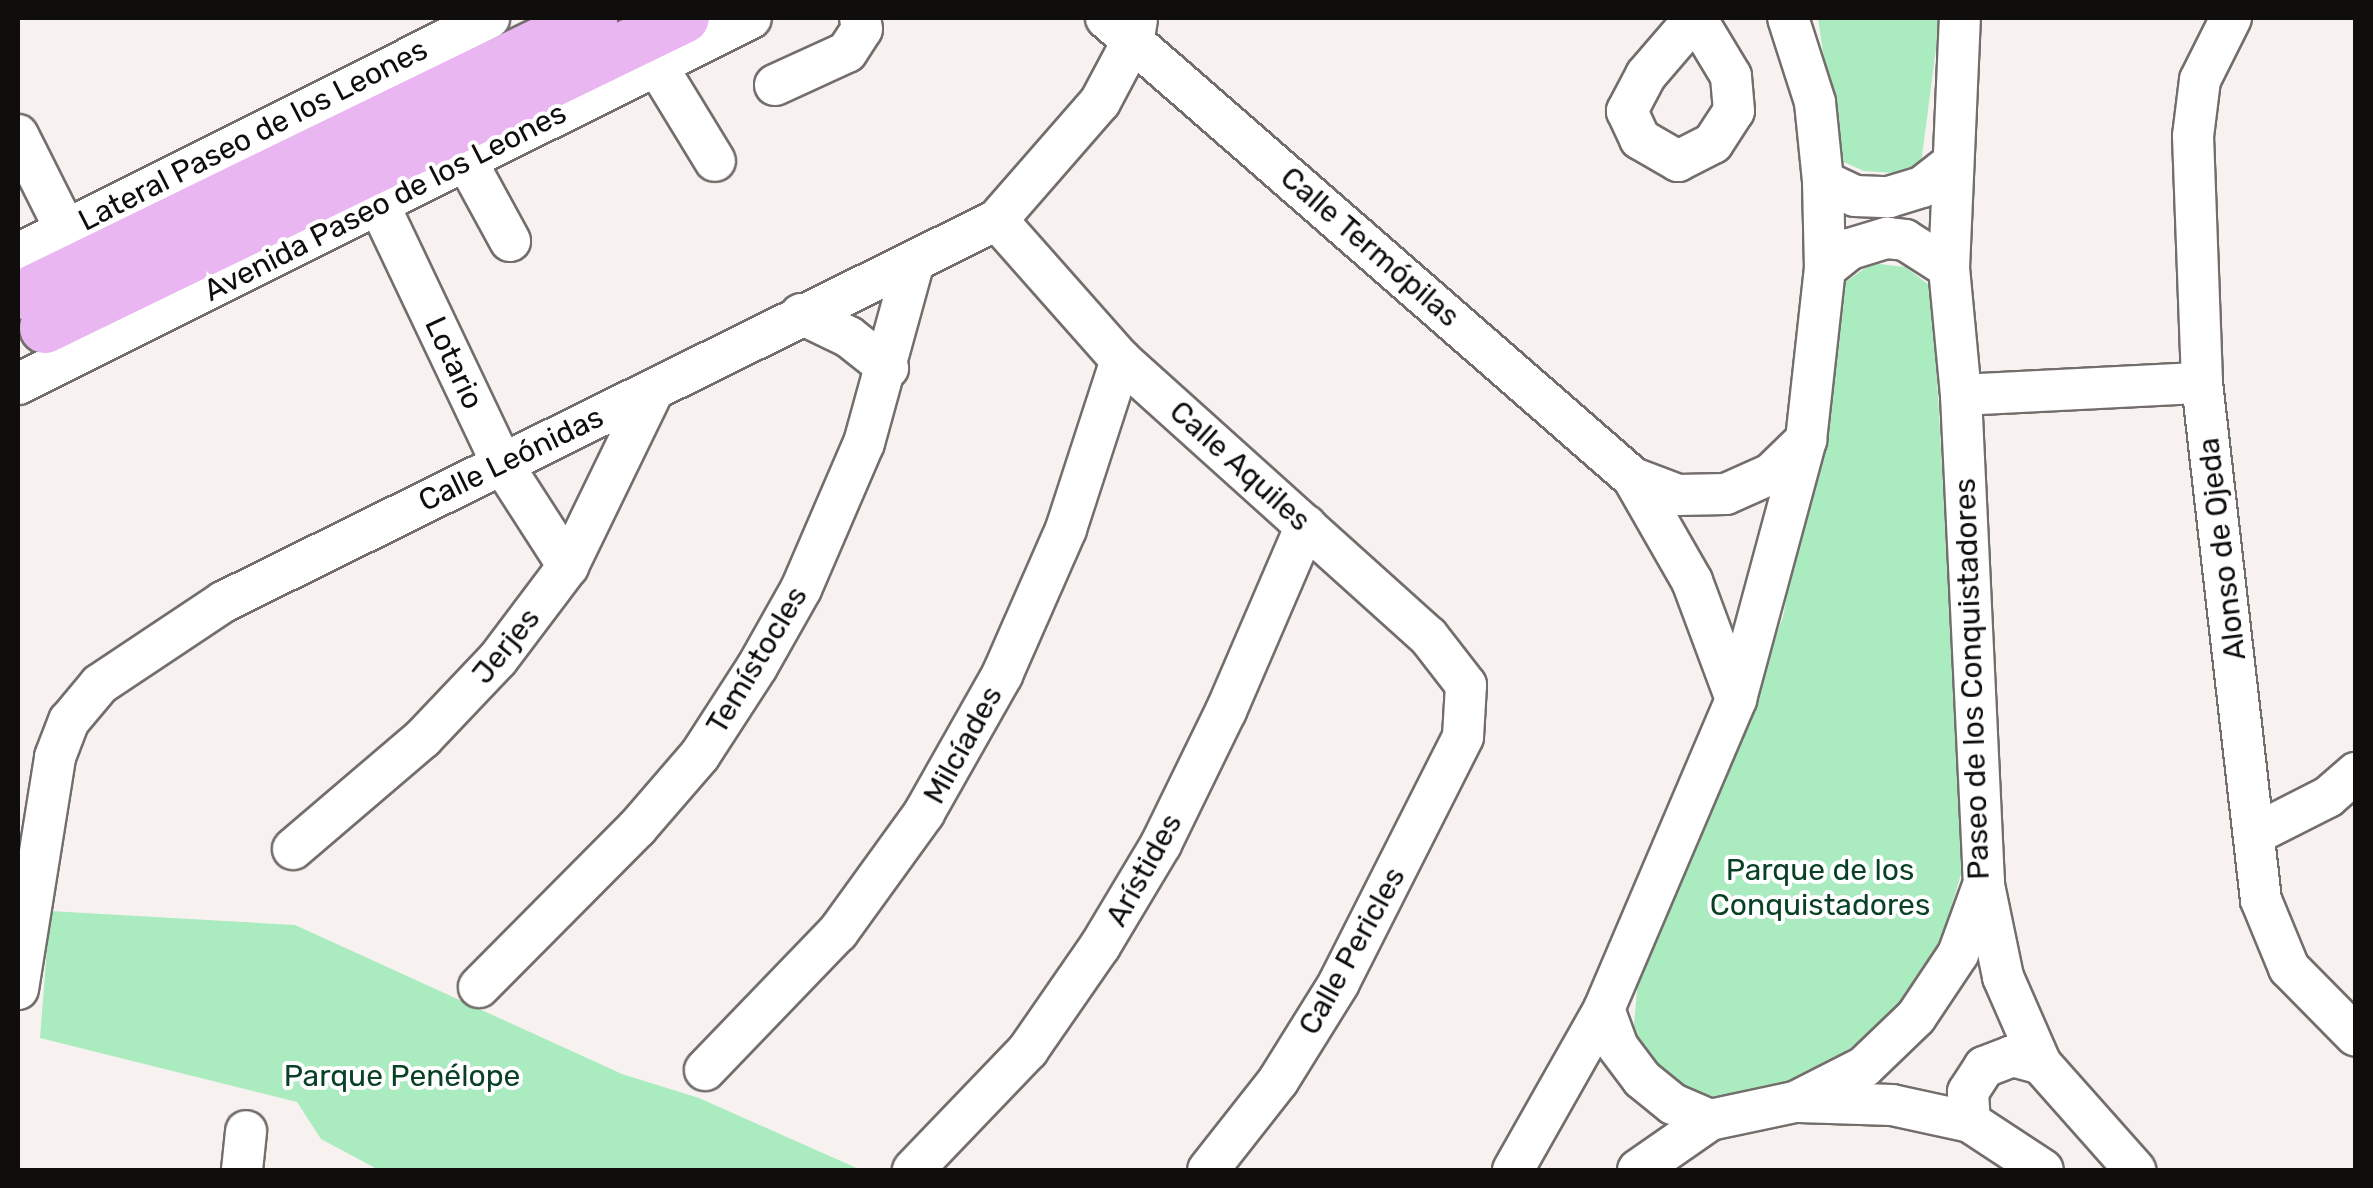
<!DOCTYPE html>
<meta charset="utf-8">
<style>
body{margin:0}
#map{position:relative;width:2373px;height:1188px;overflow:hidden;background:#f7f2ef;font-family:Rubik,sans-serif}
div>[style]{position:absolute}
.green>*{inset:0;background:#aaebc0}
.roads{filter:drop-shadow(2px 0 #736e6c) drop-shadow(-2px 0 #736e6c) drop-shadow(0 2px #736e6c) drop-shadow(0 -2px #736e6c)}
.minor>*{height:40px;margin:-20px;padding:0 20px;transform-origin:20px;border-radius:20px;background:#fff}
.major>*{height:50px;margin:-25px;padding:0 25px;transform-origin:25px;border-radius:25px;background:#e9b6f1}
span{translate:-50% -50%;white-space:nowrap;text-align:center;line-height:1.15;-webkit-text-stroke:8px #fff;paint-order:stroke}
.street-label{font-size:30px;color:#100e0d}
.park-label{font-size:30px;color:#084124}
.frame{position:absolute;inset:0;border:20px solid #100e0d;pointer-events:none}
</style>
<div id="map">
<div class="green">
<div style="clip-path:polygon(1818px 18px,1940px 18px,1921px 164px,1897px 173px,1864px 171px,1839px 160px)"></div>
<div style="clip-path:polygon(1872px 263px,1905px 267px,1932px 287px,1964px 864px,1941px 942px,1897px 1014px,1807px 1079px,1733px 1102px,1667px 1083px,1633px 1036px,1638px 980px,1783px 617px,1843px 284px)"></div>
<div style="clip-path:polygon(50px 911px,295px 925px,622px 1074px,699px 1098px,861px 1170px,379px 1170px,321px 1139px,297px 1102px,40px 1038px)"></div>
</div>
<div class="roads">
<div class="minor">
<div style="left:1106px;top:18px;width:700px;rotate:41.12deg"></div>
<div style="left:1633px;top:478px;width:119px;rotate:60.2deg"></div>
<div style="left:1692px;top:581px;width:126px;rotate:69.6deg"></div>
<div style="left:1695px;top:18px;width:75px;rotate:130.7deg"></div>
<div style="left:1646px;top:75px;width:41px;rotate:117.8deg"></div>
<div style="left:1627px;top:111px;width:31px;rotate:65deg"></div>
<div style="left:1640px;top:139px;width:44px;rotate:30.1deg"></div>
<div style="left:1678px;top:161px;width:39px;rotate:-27deg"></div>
<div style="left:1713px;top:143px;width:38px;rotate:-57deg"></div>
<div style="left:1734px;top:111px;width:35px;rotate:-95deg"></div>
<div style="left:1731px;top:76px;width:68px;rotate:-121.1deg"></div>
<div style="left:2231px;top:18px;width:69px;rotate:116.6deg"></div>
<div style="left:2200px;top:80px;width:56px;rotate:97.1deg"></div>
<div style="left:2193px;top:136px;width:247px;rotate:87.9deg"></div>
<div style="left:2202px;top:383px;width:520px;rotate:83.49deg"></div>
<div style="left:2261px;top:900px;width:74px;rotate:67.6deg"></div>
<div style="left:2289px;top:968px;width:95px;rotate:45.4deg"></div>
<div style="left:657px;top:66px;width:111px;rotate:58.6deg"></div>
<div style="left:775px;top:85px;width:79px;rotate:-24.6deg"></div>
<div style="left:847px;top:52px;width:27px;rotate:-57deg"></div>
<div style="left:862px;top:29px;width:11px;rotate:-100deg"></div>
<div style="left:18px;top:135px;width:105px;rotate:63.4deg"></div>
<div style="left:467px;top:162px;width:90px;rotate:61.4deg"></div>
<div style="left:1823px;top:181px;width:35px;rotate:25deg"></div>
<div style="left:1855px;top:196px;width:34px;rotate:2deg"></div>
<div style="left:1889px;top:197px;width:34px;rotate:-17deg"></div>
<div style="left:1922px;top:187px;width:34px;rotate:-38deg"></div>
<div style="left:380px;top:207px;width:282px;rotate:64.6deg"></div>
<div style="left:501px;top:462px;width:124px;rotate:57.2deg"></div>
<div style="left:997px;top:220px;width:187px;rotate:48.5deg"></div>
<div style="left:1121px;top:360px;width:413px;rotate:42deg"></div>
<div style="left:1428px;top:636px;width:62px;rotate:52.2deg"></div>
<div style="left:1466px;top:685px;width:52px;rotate:93.3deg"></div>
<div style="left:1463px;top:737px;width:275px;rotate:116.8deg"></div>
<div style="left:1339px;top:983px;width:115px;rotate:121.9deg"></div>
<div style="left:1278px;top:1081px;width:113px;rotate:128.2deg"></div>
<div style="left:18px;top:254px;width:527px;rotate:-26.61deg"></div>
<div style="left:1825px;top:269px;width:32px;rotate:-39deg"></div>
<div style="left:1850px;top:249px;width:39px;rotate:-17deg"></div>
<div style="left:1887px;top:238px;width:18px;rotate:6deg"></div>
<div style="left:1905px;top:240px;width:52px;rotate:32.5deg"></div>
<div style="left:801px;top:314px;width:53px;rotate:25.6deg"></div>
<div style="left:849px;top:337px;width:50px;rotate:38.5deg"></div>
<div style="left:18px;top:384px;width:819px;rotate:-26.53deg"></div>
<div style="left:1961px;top:395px;width:241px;rotate:-2.9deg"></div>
<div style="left:1633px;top:478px;width:48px;rotate:20.7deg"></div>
<div style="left:1678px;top:495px;width:48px;rotate:-1.2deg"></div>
<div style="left:1726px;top:494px;width:49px;rotate:-24deg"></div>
<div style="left:1771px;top:474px;width:49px;rotate:-44.2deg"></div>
<div style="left:2255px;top:834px;width:82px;rotate:-26.9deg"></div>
<div style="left:2328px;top:797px;width:37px;rotate:-41deg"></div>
<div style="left:293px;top:849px;width:170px;rotate:-40.5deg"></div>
<div style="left:422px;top:739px;width:110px;rotate:-46.5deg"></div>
<div style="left:498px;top:659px;width:116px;rotate:-53deg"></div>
<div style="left:568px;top:566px;width:195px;rotate:-64.1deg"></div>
<div style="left:1984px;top:885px;width:94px;rotate:78.3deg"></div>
<div style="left:2003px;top:977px;width:95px;rotate:66.4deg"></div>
<div style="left:2041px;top:1064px;width:142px;rotate:48.4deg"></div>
<div style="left:479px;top:987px;width:224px;rotate:-45.2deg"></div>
<div style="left:637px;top:828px;width:96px;rotate:-49.2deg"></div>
<div style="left:700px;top:755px;width:105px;rotate:-57.1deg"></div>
<div style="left:757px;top:667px;width:90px;rotate:-60.6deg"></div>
<div style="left:801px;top:589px;width:159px;rotate:-66.7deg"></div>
<div style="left:864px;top:443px;width:188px;rotate:-74.6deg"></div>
<div style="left:18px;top:989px;width:235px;rotate:-80.9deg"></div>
<div style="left:55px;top:757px;width:39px;rotate:-69deg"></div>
<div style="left:69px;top:721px;width:48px;rotate:-50deg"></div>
<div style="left:100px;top:684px;width:148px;rotate:-33.7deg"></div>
<div style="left:223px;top:602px;width:863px;rotate:-26.27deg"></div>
<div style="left:997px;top:220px;width:157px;rotate:-48.9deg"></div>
<div style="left:1100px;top:102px;width:72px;rotate:-62deg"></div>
<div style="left:1134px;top:38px;width:20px;rotate:-81deg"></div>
<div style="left:1604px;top:1009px;width:40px;rotate:69.8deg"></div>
<div style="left:1618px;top:1047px;width:40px;rotate:53deg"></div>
<div style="left:1642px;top:1079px;width:40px;rotate:39deg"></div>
<div style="left:1673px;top:1104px;width:40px;rotate:23.4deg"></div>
<div style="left:705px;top:1070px;width:192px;rotate:-46.1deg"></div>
<div style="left:838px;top:932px;width:147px;rotate:-54.1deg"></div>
<div style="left:924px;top:813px;width:159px;rotate:-60.5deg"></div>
<div style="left:1002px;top:675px;width:159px;rotate:-66.3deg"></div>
<div style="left:1066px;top:529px;width:178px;rotate:-72deg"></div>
<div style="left:1799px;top:1102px;width:93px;rotate:1.8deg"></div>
<div style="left:1892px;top:1105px;width:80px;rotate:12.3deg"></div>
<div style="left:1970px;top:1122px;width:87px;rotate:33.3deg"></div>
<div style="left:1970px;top:1122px;width:30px;rotate:-94deg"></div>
<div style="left:1968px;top:1092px;width:30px;rotate:-57deg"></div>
<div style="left:1984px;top:1067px;width:30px;rotate:-21deg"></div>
<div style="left:2012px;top:1056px;width:30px;rotate:15deg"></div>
<div style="left:242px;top:1170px;width:39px;rotate:-84deg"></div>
<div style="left:913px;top:1170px;width:166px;rotate:-46.2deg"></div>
<div style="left:1028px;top:1050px;width:126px;rotate:-55.3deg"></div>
<div style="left:1100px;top:946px;width:119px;rotate:-59.1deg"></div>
<div style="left:1161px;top:844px;width:148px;rotate:-64deg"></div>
<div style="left:1226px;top:711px;width:202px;rotate:-66.7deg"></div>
<div style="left:1513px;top:1170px;width:185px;rotate:-60.5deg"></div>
<div style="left:1604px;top:1009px;width:337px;rotate:-66.9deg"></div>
<div style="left:1736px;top:699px;width:268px;rotate:-74.9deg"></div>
<div style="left:1806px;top:440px;width:172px;rotate:-83.7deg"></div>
<div style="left:1825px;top:269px;width:88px;rotate:-91.3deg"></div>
<div style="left:1823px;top:181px;width:79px;rotate:-95.8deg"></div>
<div style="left:1815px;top:102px;width:88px;rotate:-107.8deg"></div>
<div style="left:1638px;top:1170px;width:88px;rotate:-34.8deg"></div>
<div style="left:1710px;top:1120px;width:87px;rotate:-12deg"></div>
<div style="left:1795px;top:1102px;width:77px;rotate:-26.9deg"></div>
<div style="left:1864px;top:1067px;width:72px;rotate:-43.9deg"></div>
<div style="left:1916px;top:1017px;width:76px;rotate:-56.3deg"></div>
<div style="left:1958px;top:954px;width:76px;rotate:-69.9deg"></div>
<div style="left:1984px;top:883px;width:489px;rotate:-92.7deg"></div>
<div style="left:1961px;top:395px;width:128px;rotate:-95.4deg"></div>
<div style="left:1949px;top:268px;width:250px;rotate:-87.5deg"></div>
</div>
<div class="major">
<div style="left:25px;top:294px;width:631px;rotate:-25.96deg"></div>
<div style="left:45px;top:328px;width:710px;rotate:-25.88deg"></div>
</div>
</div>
<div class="street-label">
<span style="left:253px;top:135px;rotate:-27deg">Lateral Paseo de los Leones</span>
<span style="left:385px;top:202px;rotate:-27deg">Avenida Paseo de los Leones</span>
<span style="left:1370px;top:247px;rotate:41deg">Calle Termópilas</span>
<span style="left:454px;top:363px;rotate:65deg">Lotario</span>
<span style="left:511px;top:459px;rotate:-26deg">Calle Leónidas</span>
<span style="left:1240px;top:466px;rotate:42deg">Calle Aquiles</span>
<span style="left:2222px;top:549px;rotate:-97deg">Alonso de Ojeda</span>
<span style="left:506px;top:646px;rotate:-51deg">Jerjes</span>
<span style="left:757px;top:660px;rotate:-59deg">Temístocles</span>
<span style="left:1972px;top:679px;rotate:-92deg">Paseo de los Conquistadores</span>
<span style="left:963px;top:745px;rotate:-61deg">Milcíades</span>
<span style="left:1144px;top:870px;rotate:-61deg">Arístides</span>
<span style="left:1352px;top:951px;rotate:-61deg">Calle Pericles</span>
</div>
<div class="park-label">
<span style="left:1820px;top:887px">Parque de los<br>Conquistadores</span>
<span style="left:402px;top:1076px">Parque Penélope</span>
</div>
<div class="frame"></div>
</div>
